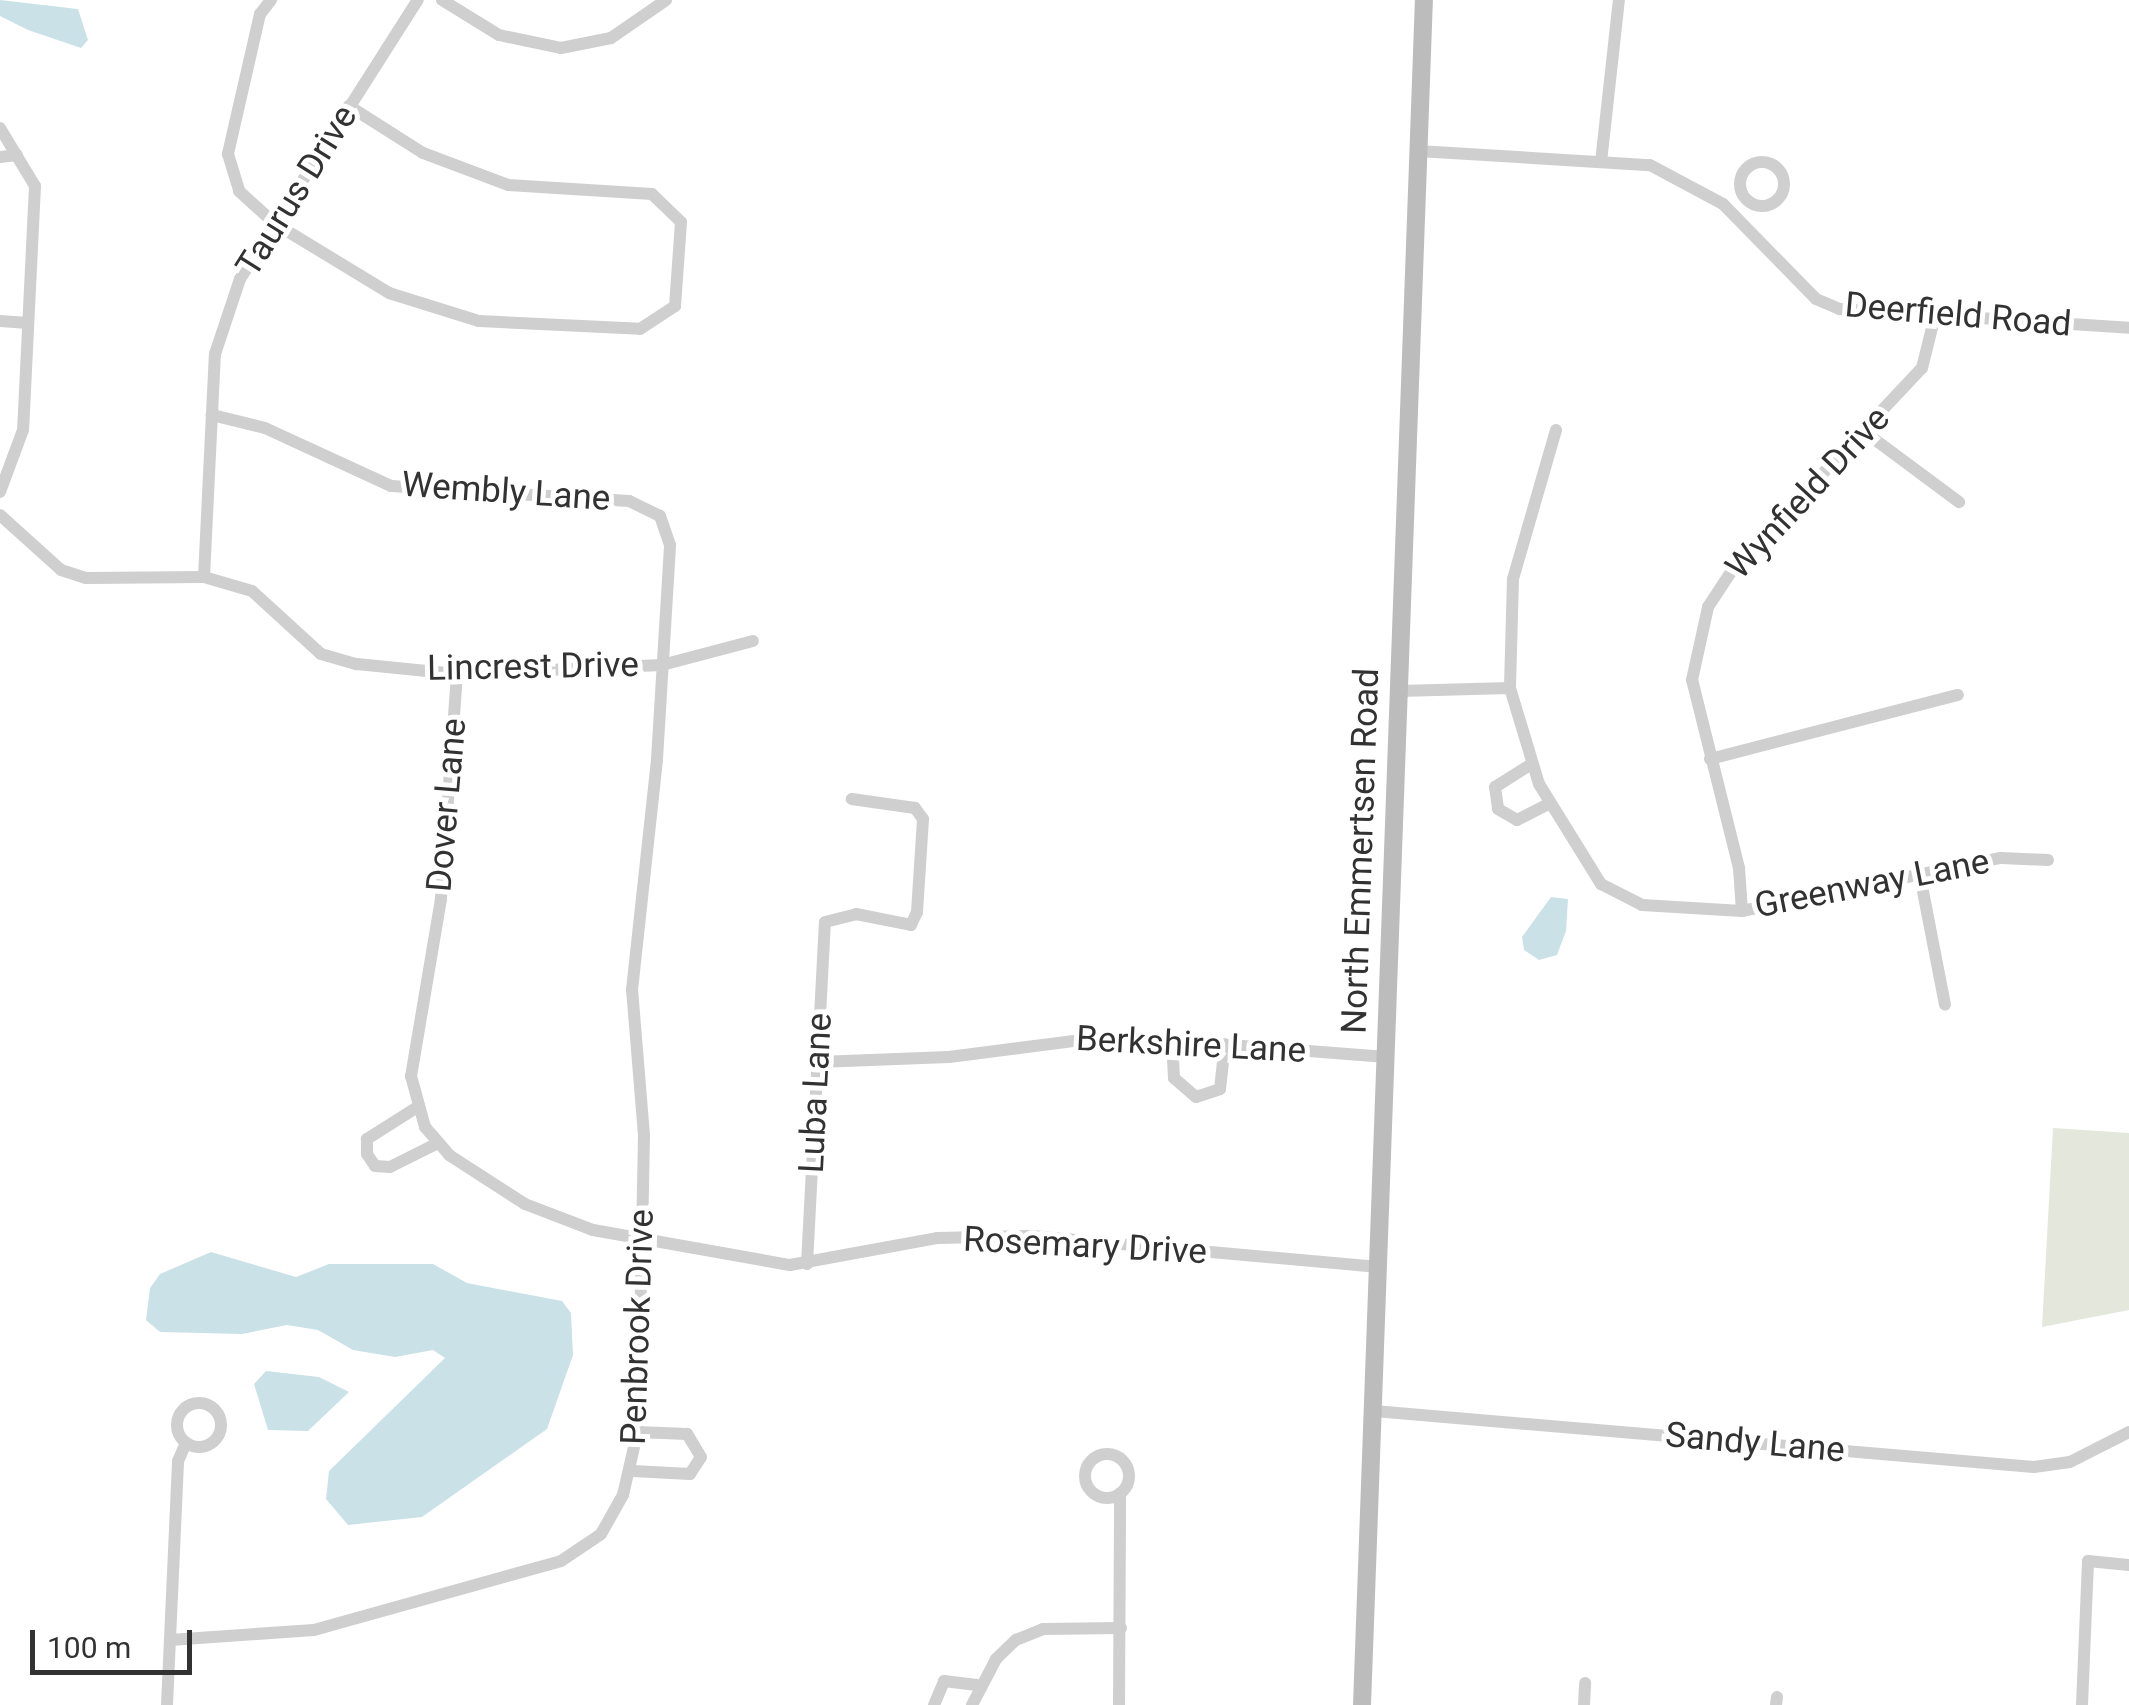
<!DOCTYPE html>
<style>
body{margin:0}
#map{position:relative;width:2129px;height:1705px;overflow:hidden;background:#fff;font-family:Roboto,sans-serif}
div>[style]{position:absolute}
.green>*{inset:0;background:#e4e8dc}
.water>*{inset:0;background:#cae2e7}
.street>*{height:12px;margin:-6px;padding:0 6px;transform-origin:6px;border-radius:6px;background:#cfcfcf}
.street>.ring{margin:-6px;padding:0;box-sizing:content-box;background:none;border:12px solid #cfcfcf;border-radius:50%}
.secondary>*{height:18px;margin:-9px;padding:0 9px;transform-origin:9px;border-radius:9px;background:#bcbcbc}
span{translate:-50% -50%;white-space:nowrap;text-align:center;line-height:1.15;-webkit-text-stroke:10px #fff;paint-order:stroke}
.street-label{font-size:35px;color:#323232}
.scale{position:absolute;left:30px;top:1630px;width:162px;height:45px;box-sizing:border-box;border:5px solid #323232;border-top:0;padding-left:12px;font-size:30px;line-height:35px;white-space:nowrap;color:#323232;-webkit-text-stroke:8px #fff;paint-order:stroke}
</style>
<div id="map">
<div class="green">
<div style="clip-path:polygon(2053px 1128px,2129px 1133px,2129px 1310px,2042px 1327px)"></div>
</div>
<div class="water">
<div style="clip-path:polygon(0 0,78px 9px,88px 40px,81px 48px,28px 30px,0 16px)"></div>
<div style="clip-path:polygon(1551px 897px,1568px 899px,1566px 931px,1557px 955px,1539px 960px,1524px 950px,1522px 937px)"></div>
<div style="clip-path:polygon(211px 1252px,296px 1277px,329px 1264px,433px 1264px,467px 1283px,562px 1301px,571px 1313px,573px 1355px,547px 1429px,422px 1517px,348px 1525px,326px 1499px,329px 1471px,445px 1358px,433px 1350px,395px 1357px,353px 1350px,318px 1330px,287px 1325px,242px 1334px,160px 1332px,146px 1320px,150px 1288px,160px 1274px)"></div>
<div style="clip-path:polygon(266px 1371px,319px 1377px,349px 1392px,308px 1431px,268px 1430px,254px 1384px)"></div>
</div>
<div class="street">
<div style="left:271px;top:0;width:18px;rotate:128deg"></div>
<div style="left:260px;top:14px;width:144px;rotate:102.9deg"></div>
<div style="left:228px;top:154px;width:39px;rotate:73deg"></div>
<div style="left:239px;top:191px;width:47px;rotate:42.4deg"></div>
<div style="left:274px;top:223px;width:135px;rotate:31.3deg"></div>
<div style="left:389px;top:293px;width:94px;rotate:17.3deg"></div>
<div style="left:479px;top:321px;width:161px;rotate:2.8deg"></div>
<div style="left:640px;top:329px;width:42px;rotate:-33.3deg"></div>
<div style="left:675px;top:306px;width:84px;rotate:-85.9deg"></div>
<div style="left:681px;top:222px;width:40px;rotate:-136deg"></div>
<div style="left:652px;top:194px;width:144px;rotate:-176.4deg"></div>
<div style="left:508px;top:185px;width:91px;rotate:-159.4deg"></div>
<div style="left:423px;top:153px;width:88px;rotate:-147.6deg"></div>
<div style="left:442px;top:0;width:67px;rotate:31.6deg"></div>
<div style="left:499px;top:35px;width:63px;rotate:11.8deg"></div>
<div style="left:561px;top:48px;width:51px;rotate:-11.3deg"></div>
<div style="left:611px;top:38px;width:67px;rotate:-34.6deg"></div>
<div style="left:0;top:128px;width:68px;rotate:58.9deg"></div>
<div style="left:35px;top:186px;width:244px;rotate:92.8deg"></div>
<div style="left:23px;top:430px;width:66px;rotate:110.4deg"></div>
<div style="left:1418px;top:151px;width:232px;rotate:3.5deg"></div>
<div style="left:1650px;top:165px;width:83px;rotate:28.1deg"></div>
<div style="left:1723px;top:204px;width:133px;rotate:45.6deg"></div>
<div style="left:1816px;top:299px;width:25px;rotate:23deg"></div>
<div style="left:1839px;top:309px;width:291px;rotate:3.7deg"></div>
<div style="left:0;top:157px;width:17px;rotate:-7deg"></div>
<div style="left:1601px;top:162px;width:163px;rotate:-83.7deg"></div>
<div class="ring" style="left:1740px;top:162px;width:32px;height:32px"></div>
<div style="left:0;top:321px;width:28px;rotate:4deg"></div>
<div style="left:1556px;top:430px;width:155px;rotate:106.1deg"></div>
<div style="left:1513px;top:579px;width:109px;rotate:91.6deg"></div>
<div style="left:1510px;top:688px;width:100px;rotate:73.2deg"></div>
<div style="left:1539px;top:784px;width:118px;rotate:58.2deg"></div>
<div style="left:1601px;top:884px;width:46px;rotate:27.1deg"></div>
<div style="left:1642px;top:905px;width:100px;rotate:3.4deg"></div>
<div style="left:1742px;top:911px;width:264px;rotate:-11.6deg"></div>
<div style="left:2001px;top:858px;width:47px;rotate:2.4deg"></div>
<div style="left:1866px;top:433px;width:116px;rotate:36.6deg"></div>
<div style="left:0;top:515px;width:82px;rotate:42deg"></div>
<div style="left:61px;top:570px;width:26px;rotate:18deg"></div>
<div style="left:86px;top:578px;width:118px;rotate:-0.5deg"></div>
<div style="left:204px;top:577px;width:50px;rotate:16.3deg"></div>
<div style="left:252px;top:591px;width:93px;rotate:42.4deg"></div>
<div style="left:321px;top:654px;width:37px;rotate:16deg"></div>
<div style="left:357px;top:664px;width:100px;rotate:5.7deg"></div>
<div style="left:457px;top:674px;width:205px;rotate:-2.5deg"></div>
<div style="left:662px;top:665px;width:94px;rotate:-14.8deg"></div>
<div style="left:204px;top:577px;width:223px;rotate:-87.2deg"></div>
<div style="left:215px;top:354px;width:79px;rotate:-71.6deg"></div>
<div style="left:240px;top:279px;width:331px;rotate:-57.5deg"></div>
<div style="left:457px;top:674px;width:226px;rotate:94.1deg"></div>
<div style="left:441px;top:899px;width:180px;rotate:99.6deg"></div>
<div style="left:411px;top:1076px;width:53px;rotate:74.6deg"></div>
<div style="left:425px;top:1127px;width:37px;rotate:49deg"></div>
<div style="left:449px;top:1155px;width:90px;rotate:32.8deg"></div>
<div style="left:525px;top:1204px;width:73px;rotate:20.9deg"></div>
<div style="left:593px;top:1230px;width:200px;rotate:10.1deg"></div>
<div style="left:790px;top:1265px;width:149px;rotate:-10.4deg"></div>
<div style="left:937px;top:1238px;width:95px;rotate:-1.2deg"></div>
<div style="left:1032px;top:1236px;width:348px;rotate:5.1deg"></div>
<div style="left:1399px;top:691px;width:111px;rotate:-1.5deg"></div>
<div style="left:1710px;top:759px;width:256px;rotate:-14.5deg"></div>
<div style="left:1530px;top:765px;width:41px;rotate:147.8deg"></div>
<div style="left:1495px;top:787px;width:22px;rotate:82deg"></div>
<div style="left:1498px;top:809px;width:22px;rotate:30deg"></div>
<div style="left:1517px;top:820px;width:36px;rotate:-27deg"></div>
<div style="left:1920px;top:876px;width:131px;rotate:79deg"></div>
<div style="left:1742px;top:911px;width:43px;rotate:-94deg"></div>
<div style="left:1739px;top:868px;width:194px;rotate:-104deg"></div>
<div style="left:1692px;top:680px;width:75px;rotate:-77.6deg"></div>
<div style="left:1708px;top:607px;width:45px;rotate:-56.7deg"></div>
<div style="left:1733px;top:569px;width:276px;rotate:-46.8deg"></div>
<div style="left:1922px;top:368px;width:54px;rotate:-76deg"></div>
<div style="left:1172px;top:1040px;width:38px;rotate:87deg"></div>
<div style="left:1174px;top:1078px;width:29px;rotate:41deg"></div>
<div style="left:1196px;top:1097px;width:25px;rotate:-18deg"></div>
<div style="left:1220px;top:1089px;width:45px;rotate:-83.7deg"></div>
<div style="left:818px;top:1062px;width:131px;rotate:-2.2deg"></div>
<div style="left:949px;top:1057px;width:166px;rotate:-7.3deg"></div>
<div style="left:1114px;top:1036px;width:273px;rotate:4.4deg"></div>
<div style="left:419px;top:1106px;width:62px;rotate:147.6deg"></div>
<div style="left:367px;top:1139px;width:15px;rotate:90deg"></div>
<div style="left:367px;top:1154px;width:14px;rotate:56deg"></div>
<div style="left:375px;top:1166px;width:15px;rotate:4deg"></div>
<div style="left:390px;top:1167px;width:54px;rotate:-26.6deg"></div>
<div style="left:807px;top:1264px;width:342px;rotate:-87deg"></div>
<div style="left:825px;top:922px;width:32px;rotate:-14deg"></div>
<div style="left:856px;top:914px;width:56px;rotate:11.3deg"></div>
<div style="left:911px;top:925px;width:14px;rotate:-65deg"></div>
<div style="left:917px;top:912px;width:93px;rotate:-86.3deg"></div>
<div style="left:923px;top:819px;width:14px;rotate:-126deg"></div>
<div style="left:915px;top:808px;width:64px;rotate:-171.9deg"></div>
<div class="ring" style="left:177px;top:1403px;width:32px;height:32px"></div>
<div style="left:1374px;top:1411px;width:662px;rotate:4.85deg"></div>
<div style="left:2034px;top:1467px;width:36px;rotate:-8deg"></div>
<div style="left:2070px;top:1462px;width:66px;rotate:-27deg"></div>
<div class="ring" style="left:1085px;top:1454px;width:32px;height:32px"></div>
<div style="left:633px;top:1471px;width:57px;rotate:3deg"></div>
<div style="left:690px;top:1474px;width:20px;rotate:-57deg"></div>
<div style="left:701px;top:1457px;width:27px;rotate:-121deg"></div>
<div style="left:687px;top:1434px;width:50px;rotate:-177.7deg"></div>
<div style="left:170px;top:1640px;width:144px;rotate:-4deg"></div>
<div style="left:314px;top:1630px;width:256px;rotate:-15.6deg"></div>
<div style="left:561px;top:1561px;width:48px;rotate:-34deg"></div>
<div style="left:601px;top:1534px;width:45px;rotate:-60.6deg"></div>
<div style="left:623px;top:1495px;width:63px;rotate:-77.1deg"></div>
<div style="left:637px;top:1434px;width:195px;rotate:-88.5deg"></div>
<div style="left:642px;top:1239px;width:104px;rotate:-88.9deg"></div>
<div style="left:644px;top:1135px;width:145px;rotate:-94.7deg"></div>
<div style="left:632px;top:990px;width:232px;rotate:-83.8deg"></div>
<div style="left:657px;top:759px;width:214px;rotate:-86.5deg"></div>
<div style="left:670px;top:545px;width:31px;rotate:-109deg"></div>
<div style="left:660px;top:516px;width:34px;rotate:-154deg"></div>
<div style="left:629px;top:501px;width:238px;rotate:-176.4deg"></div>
<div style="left:391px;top:486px;width:139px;rotate:-155.3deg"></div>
<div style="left:265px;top:428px;width:55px;rotate:-166.2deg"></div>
<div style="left:167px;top:1705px;width:244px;rotate:-87.4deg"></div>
<div style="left:178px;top:1461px;width:20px;rotate:-66deg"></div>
<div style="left:934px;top:1705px;width:26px;rotate:-67deg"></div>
<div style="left:944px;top:1681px;width:35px;rotate:7deg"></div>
<div style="left:972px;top:1705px;width:52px;rotate:-62.4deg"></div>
<div style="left:996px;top:1659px;width:28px;rotate:-44deg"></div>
<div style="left:1016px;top:1640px;width:29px;rotate:-22deg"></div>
<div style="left:1043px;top:1629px;width:78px;rotate:-0.7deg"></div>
<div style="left:1119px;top:1705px;width:212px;rotate:-89.7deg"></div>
<div style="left:1584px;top:1705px;width:22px;rotate:-87deg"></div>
<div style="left:1776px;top:1705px;width:8px;rotate:-83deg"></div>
<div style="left:2082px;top:1705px;width:144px;rotate:-87.6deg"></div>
<div style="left:2088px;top:1561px;width:41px;rotate:5.6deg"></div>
</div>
<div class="secondary">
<div style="left:1362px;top:1705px;width:1706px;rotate:-87.92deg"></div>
</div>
<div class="street-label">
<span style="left:297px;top:191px;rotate:-58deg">Taurus Drive</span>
<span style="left:1958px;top:315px;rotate:5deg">Deerfield Road</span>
<span style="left:506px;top:492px;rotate:4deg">Wembly Lane</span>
<span style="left:1808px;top:493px;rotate:-47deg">Wynfield Drive</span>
<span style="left:533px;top:667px;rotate:-1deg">Lincrest Drive</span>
<span style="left:447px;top:805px;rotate:-85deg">Dover Lane</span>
<span style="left:1361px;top:851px;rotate:-88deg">North Emmertsen Road</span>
<span style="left:1872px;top:884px;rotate:-11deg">Greenway Lane</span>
<span style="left:1191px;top:1045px;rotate:3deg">Berkshire Lane</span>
<span style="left:816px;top:1093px;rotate:-87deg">Luba Lane</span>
<span style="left:1085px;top:1246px;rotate:3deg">Rosemary Drive</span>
<span style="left:638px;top:1327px;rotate:-88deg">Penbrook Drive</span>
<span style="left:1755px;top:1443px;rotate:5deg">Sandy Lane</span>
</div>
<div class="scale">100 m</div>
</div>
